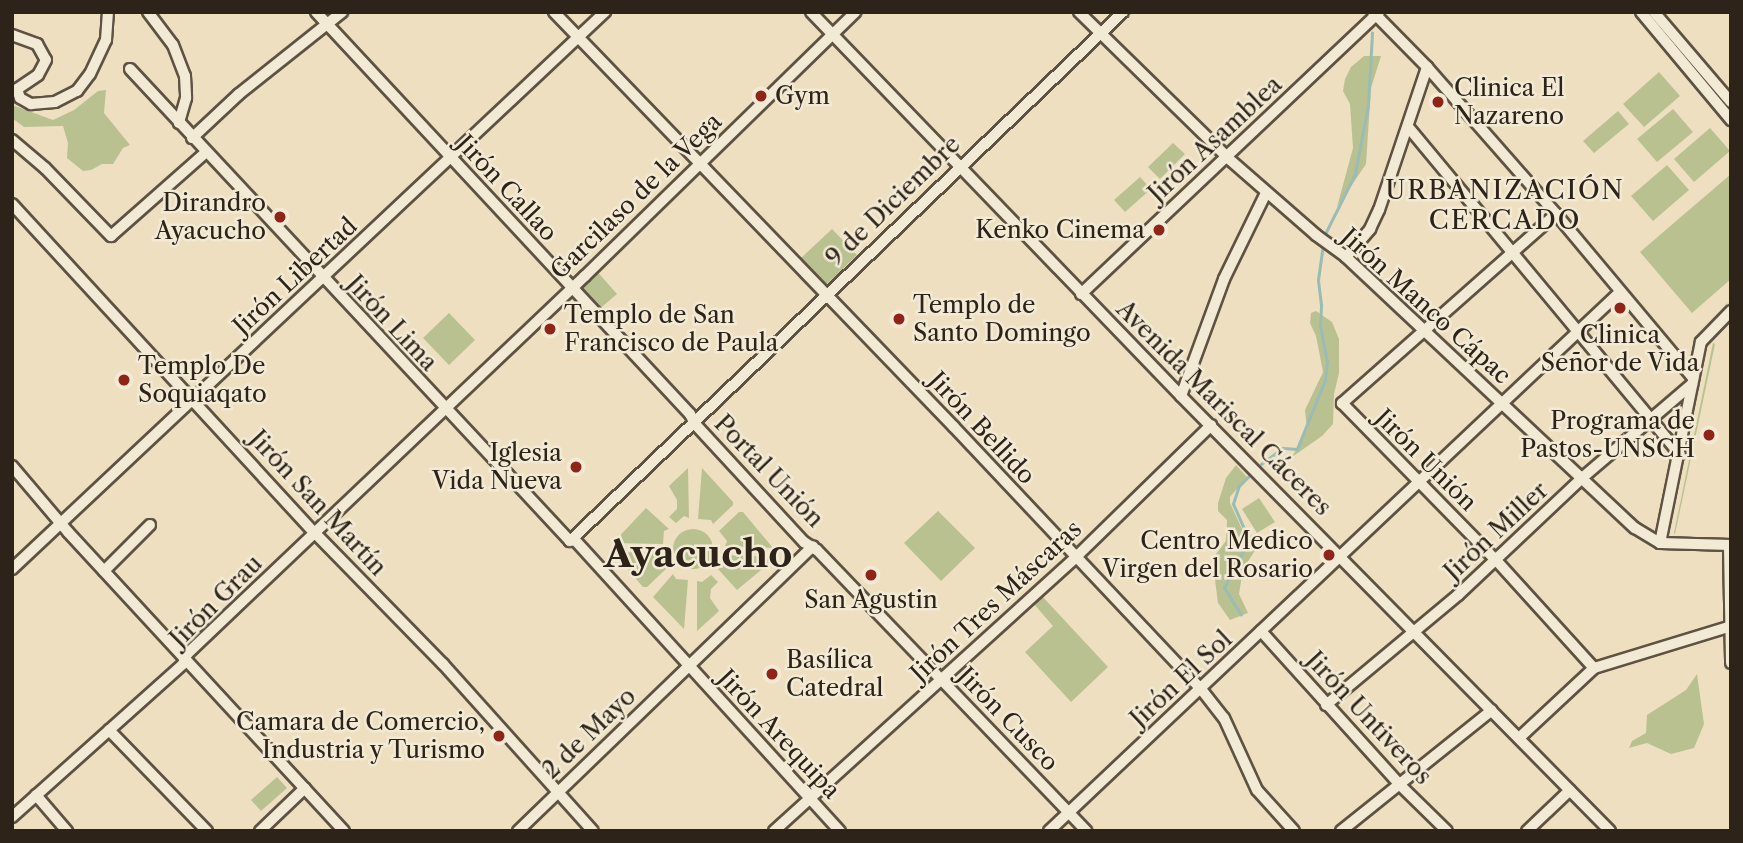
<!DOCTYPE html>
<meta charset="utf-8">
<style>
body{margin:0}
#map{position:relative;width:1743px;height:843px;overflow:hidden;background:#eddfc0;font-family:"Libre Caslon Text",serif}
div>[style]{position:absolute}
.green>*{inset:0;background:#bac191}
.round{border-radius:50%}
.stream>*{height:2.5px;margin:-1.25px;padding:0 1.25px;transform-origin:1.25px;border-radius:1.25px;background:#99bcb5}
.roads{filter:drop-shadow(2px 0 #5e5242) drop-shadow(-2px 0 #5e5242) drop-shadow(0 2px #5e5242) drop-shadow(0 -2px #5e5242)}
.minor>*{height:10px;margin:-5px;padding:0 5px;transform-origin:5px;border-radius:5px;background:#f3ead6}
.dots>*{width:19px;height:19px;translate:-50% -50%;box-sizing:border-box;border:4px solid #f3ead6;border-radius:50%}
span{translate:-50% -50%;white-space:nowrap;text-align:center;line-height:1.15;-webkit-text-stroke:5px #f3ead6;paint-order:stroke}
.poi-label{font-size:24px;color:#2e2318}
.left{translate:0 -50%;text-align:left}
.right{translate:-100% -50%;text-align:right}
.street-label{font-size:24px;color:#2e2318}
.neighbourhood-label{font-size:26px;color:#2e2318;letter-spacing:2px}
.town-label{font-size:38px;color:#2e2318;font-weight:700}
.frame{position:absolute;inset:0;border:14px solid #2e2318;pointer-events:none}
</style>
<div id="map">
<div class="green">
<div style="clip-path:polygon(1364px 56px,1381px 56px,1371px 88px,1366px 164px,1337px 207px,1353px 148px,1350px 104px,1343px 91px,1345px 79px,1351px 67px)"></div>
<div style="clip-path:polygon(1659px 72px,1680px 96px,1644px 127px,1623px 104px)"></div>
<div style="clip-path:polygon(106px 90px,104px 113px,130px 145px,123px 148px,113px 164px,102px 164px,91px 170px,83px 171px,67px 158px,68px 143px,63px 126px,24px 127px,12px 118px,12px 105px,53px 120px,74px 110px,98px 91px)"></div>
<div style="clip-path:polygon(1673px 109px,1693px 132px,1657px 162px,1637px 139px)"></div>
<div style="clip-path:polygon(1618px 111px,1629px 124px,1594px 153px,1583px 141px)"></div>
<div style="clip-path:polygon(1710px 128px,1730px 151px,1694px 182px,1674px 159px)"></div>
<div style="clip-path:polygon(1173px 143px,1185px 154px,1160px 179px,1148px 167px)"></div>
<div style="clip-path:polygon(1667px 165px,1689px 190px,1653px 221px,1631px 196px)"></div>
<div style="clip-path:polygon(1731px 174px,1731px 279px,1692px 313px,1640px 252px)"></div>
<div style="clip-path:polygon(1140px 177px,1151px 189px,1125px 212px,1114px 200px)"></div>
<div style="clip-path:polygon(832px 229px,857px 255px,826px 285px,801px 258px)"></div>
<div style="clip-path:polygon(595px 269px,617px 294px,597px 311px,576px 288px)"></div>
<div style="clip-path:polygon(1316px 311px,1332px 322px,1339px 339px,1339px 373px,1334px 394px,1333px 424px,1322px 436px,1292px 457px,1307px 430px,1305px 410px,1323px 372px,1316px 336px,1310px 323px,1311px 313px)"></div>
<div style="clip-path:polygon(449px 313px,475px 340px,449px 365px,423px 338px)"></div>
<div style="clip-path:polygon(1713px 343px,1715px 344px,1675px 534px,1674px 533px)"></div>
<div style="clip-path:polygon(1236px 465px,1247px 477px,1230px 497px,1230px 503px,1243px 531px,1257px 539px,1256px 549px,1243px 569px,1239px 594px,1248px 613px,1230px 620px,1218px 603px,1214px 572px,1216px 554px,1226px 541px,1227px 520px,1218px 511px,1218px 503px,1226px 478px)"></div>
<div style="clip-path:polygon(688px 468px,689px 518px,684px 516px,676px 523px,669px 517px,677px 509px,677px 500px,669px 486px)"></div>
<div style="clip-path:polygon(702px 468px,733px 502px,733px 505px,713px 524px,711px 520px,698px 519px)"></div>
<div style="clip-path:polygon(1259px 498px,1275px 522px,1257px 533px,1242px 509px)"></div>
<div style="clip-path:polygon(646px 508px,669px 529px,664px 531px,663px 544px,613px 543px)"></div>
<div style="clip-path:polygon(938px 511px,975px 548px,941px 581px,904px 543px)"></div>
<div style="clip-path:polygon(739px 512px,743px 512px,773px 548px,725px 546px,727px 541px,719px 531px)"></div>
<div class="round" style="left:673px;top:529px;width:40px;height:40px"></div>
<div style="clip-path:polygon(613px 552px,662px 553px,660px 558px,668px 567px,647px 587px,643px 587px)"></div>
<div style="clip-path:polygon(724px 555px,774px 557px,774px 559px,737px 590px,718px 569px,723px 567px)"></div>
<div style="clip-path:polygon(673px 574px,676px 579px,688px 580px,684px 629px,653px 597px)"></div>
<div style="clip-path:polygon(711px 575px,718px 582px,711px 589px,710px 598px,719px 611px,697px 631px,697px 581px,702px 582px)"></div>
<div style="clip-path:polygon(1041px 595px,1108px 667px,1071px 702px,1025px 652px,1053px 626px,1033px 603px)"></div>
<div style="clip-path:polygon(1697px 674px,1704px 724px,1694px 748px,1671px 754px,1647px 743px,1629px 748px,1632px 741px,1646px 733px,1647px 715px,1686px 690px)"></div>
<div style="clip-path:polygon(277px 777px,287px 788px,261px 811px,251px 800px)"></div>
</div>
<div class="stream">
<div style="left:1324px;top:236px;width:69px;rotate:-63.4deg"></div>
<div style="left:1355px;top:174px;width:70px;rotate:-79.3deg"></div>
<div style="left:1368px;top:105px;width:72px;rotate:-86.8deg"></div>
<div style="left:1261px;top:464px;width:27px;rotate:-36deg"></div>
<div style="left:1283px;top:448px;width:14px;rotate:4deg"></div>
<div style="left:1297px;top:449px;width:74px;rotate:-67.9deg"></div>
<div style="left:1325px;top:380px;width:18px;rotate:-84deg"></div>
<div style="left:1327px;top:362px;width:37px;rotate:-101deg"></div>
<div style="left:1320px;top:326px;width:21px;rotate:-87deg"></div>
<div style="left:1321px;top:305px;width:25px;rotate:-97deg"></div>
<div style="left:1318px;top:280px;width:37px;rotate:-82deg"></div>
<div style="left:1241px;top:615px;width:32px;rotate:-122deg"></div>
<div style="left:1224px;top:588px;width:54px;rotate:-62.5deg"></div>
<div style="left:1249px;top:540px;width:39px;rotate:-114deg"></div>
<div style="left:1233px;top:504px;width:19px;rotate:-72deg"></div>
<div style="left:1239px;top:486px;width:17px;rotate:-45deg"></div>
</div>
<div class="roads">
<div class="minor">
<div style="left:148px;top:12px;width:41px;rotate:52.9deg"></div>
<div style="left:173px;top:45px;width:33px;rotate:69deg"></div>
<div style="left:185px;top:76px;width:22px;rotate:87deg"></div>
<div style="left:186px;top:98px;width:26px;rotate:106deg"></div>
<div style="left:316px;top:12px;width:549px;rotate:47.07deg"></div>
<div style="left:690px;top:414px;width:11px;rotate:63deg"></div>
<div style="left:695px;top:424px;width:161px;rotate:47.3deg"></div>
<div style="left:804px;top:542px;width:15px;rotate:32deg"></div>
<div style="left:817px;top:550px;width:389px;rotate:46.2deg"></div>
<div style="left:554px;top:12px;width:576px;rotate:46.05deg"></div>
<div style="left:954px;top:427px;width:360px;rotate:46.7deg"></div>
<div style="left:1201px;top:689px;width:37px;rotate:52deg"></div>
<div style="left:1224px;top:718px;width:79px;rotate:65.4deg"></div>
<div style="left:1257px;top:790px;width:55px;rotate:47.9deg"></div>
<div style="left:811px;top:12px;width:533px;rotate:46.06deg"></div>
<div style="left:1181px;top:396px;width:611px;rotate:45.4deg"></div>
<div style="left:1079px;top:12px;width:210px;rotate:44.4deg"></div>
<div style="left:1229px;top:159px;width:116px;rotate:41.1deg"></div>
<div style="left:1316px;top:235px;width:37px;rotate:36deg"></div>
<div style="left:1346px;top:257px;width:396px;rotate:43.2deg"></div>
<div style="left:1635px;top:528px;width:29px;rotate:31deg"></div>
<div style="left:1660px;top:543px;width:71px;rotate:1.6deg"></div>
<div style="left:1373px;top:12px;width:77px;rotate:45.5deg"></div>
<div style="left:1427px;top:67px;width:196px;rotate:48.7deg"></div>
<div style="left:1556px;top:214px;width:214px;rotate:50.1deg"></div>
<div style="left:1641px;top:12px;width:141px;rotate:50.2deg"></div>
<div style="left:1654px;top:12px;width:118px;rotate:49.5deg"></div>
<div style="left:12px;top:35px;width:27px;rotate:20deg"></div>
<div style="left:37px;top:44px;width:18px;rotate:61deg"></div>
<div style="left:46px;top:60px;width:17px;rotate:118deg"></div>
<div style="left:38px;top:75px;width:25px;rotate:146deg"></div>
<div style="left:17px;top:89px;width:9px;rotate:72deg"></div>
<div style="left:20px;top:98px;width:13px;rotate:29deg"></div>
<div style="left:31px;top:104px;width:24px;rotate:-5deg"></div>
<div style="left:55px;top:102px;width:25px;rotate:-27deg"></div>
<div style="left:77px;top:91px;width:21px;rotate:-53deg"></div>
<div style="left:90px;top:74px;width:38px;rotate:-65deg"></div>
<div style="left:106px;top:40px;width:28px;rotate:-86deg"></div>
<div style="left:130px;top:69px;width:645px;rotate:47.01deg"></div>
<div style="left:570px;top:541px;width:765px;rotate:-43.73deg"></div>
<div style="left:1409px;top:128px;width:424px;rotate:50.3deg"></div>
<div style="left:192px;top:138px;width:64px;rotate:-43.1deg"></div>
<div style="left:239px;top:94px;width:132px;rotate:-38.5deg"></div>
<div style="left:12px;top:140px;width:43px;rotate:40.3deg"></div>
<div style="left:45px;top:168px;width:95px;rotate:45.9deg"></div>
<div style="left:111px;top:236px;width:125px;rotate:-41.4deg"></div>
<div style="left:12px;top:204px;width:447px;rotate:47.4deg"></div>
<div style="left:315px;top:533px;width:183px;rotate:45.7deg"></div>
<div style="left:443px;top:664px;width:224px;rotate:48.1deg"></div>
<div style="left:1556px;top:214px;width:286px;rotate:138.5deg"></div>
<div style="left:1342px;top:403px;width:219px;rotate:45.6deg"></div>
<div style="left:1495px;top:559px;width:147px;rotate:47.8deg"></div>
<div style="left:1346px;top:257px;width:37px;rotate:-49deg"></div>
<div style="left:1370px;top:229px;width:21px;rotate:-65deg"></div>
<div style="left:1379px;top:210px;width:151px;rotate:-71.4deg"></div>
<div style="left:1081px;top:294px;width:410px;rotate:-43.4deg"></div>
<div style="left:1181px;top:396px;width:125px;rotate:-69.8deg"></div>
<div style="left:1224px;top:279px;width:96px;rotate:-64deg"></div>
<div style="left:12px;top:466px;width:87px;rotate:49.7deg"></div>
<div style="left:68px;top:532px;width:407px;rotate:47.3deg"></div>
<div style="left:574px;top:539px;width:395px;rotate:47.7deg"></div>
<div style="left:1660px;top:543px;width:205px;rotate:-78.5deg"></div>
<div style="left:1701px;top:342px;width:43px;rotate:-45.9deg"></div>
<div style="left:1729px;top:546px;width:117px;rotate:89deg"></div>
<div style="left:12px;top:569px;width:814px;rotate:-43.21deg"></div>
<div style="left:104px;top:571px;width:65px;rotate:-45deg"></div>
<div style="left:1261px;top:631px;width:209px;rotate:47.9deg"></div>
<div style="left:1401px;top:786px;width:64px;rotate:44.4deg"></div>
<div style="left:1326px;top:705px;width:172px;rotate:-39.8deg"></div>
<div style="left:1458px;top:595px;width:170px;rotate:-43.3deg"></div>
<div style="left:1582px;top:478px;width:145px;rotate:-40.5deg"></div>
<div style="left:109px;top:730px;width:141px;rotate:45.9deg"></div>
<div style="left:1519px;top:738px;width:103px;rotate:-43deg"></div>
<div style="left:1594px;top:668px;width:143px;rotate:-17deg"></div>
<div style="left:36px;top:795px;width:48px;rotate:49.3deg"></div>
<div style="left:12px;top:817px;width:229px;rotate:-41.8deg"></div>
<div style="left:183px;top:664px;width:11px;rotate:-68deg"></div>
<div style="left:187px;top:654px;width:549px;rotate:-43.52deg"></div>
<div style="left:585px;top:276px;width:378px;rotate:-44.3deg"></div>
<div style="left:260px;top:831px;width:62px;rotate:-43.7deg"></div>
<div style="left:518px;top:831px;width:410px;rotate:-44deg"></div>
<div style="left:774px;top:831px;width:411px;rotate:-42.2deg"></div>
<div style="left:1078px;top:555px;width:186px;rotate:-44.3deg"></div>
<div style="left:1049px;top:831px;width:784px;rotate:-43.35deg"></div>
<div style="left:1341px;top:831px;width:193px;rotate:-38.7deg"></div>
<div style="left:1527px;top:831px;width:59px;rotate:-43.6deg"></div>
</div>
</div>
<div class="dots">
<div style="left:761px;top:96px;background:#8f2418"></div>
<div style="left:1438px;top:102px;background:#8f2418"></div>
<div style="left:280px;top:217px;background:#8f2418"></div>
<div style="left:1159px;top:230px;background:#8f2418"></div>
<div style="left:1620px;top:308px;background:#8f2418"></div>
<div style="left:899px;top:319px;background:#8f2418"></div>
<div style="left:550px;top:329px;background:#8f2418"></div>
<div style="left:124px;top:380px;background:#8f2418"></div>
<div style="left:1709px;top:435px;background:#8f2418"></div>
<div style="left:576px;top:467px;background:#8f2418"></div>
<div style="left:1329px;top:555px;background:#8f2418"></div>
<div style="left:871px;top:575px;background:#8f2418"></div>
<div style="left:772px;top:674px;background:#8f2418"></div>
<div style="left:499px;top:736px;background:#8f2418"></div>
</div>
<div class="poi-label">
<span class="left" style="left:1454px;top:102px">Clinica El<br>Nazareno</span>
<span class="left" style="left:775px;top:96px">Gym</span>
<span class="right" style="left:266px;top:217px">Dirandro<br>Ayacucho</span>
<span class="right" style="left:1145px;top:230px">Kenko Cinema</span>
<span class="left" style="left:913px;top:319px">Templo de<br>Santo Domingo</span>
<span class="left" style="left:564px;top:329px">Templo de San<br>Francisco de Paula</span>
<span style="left:1620px;top:349px">Clinica<br>Señor de Vida</span>
<span class="left" style="left:138px;top:380px">Templo De<br>Soquiaqato</span>
<span class="right" style="left:1695px;top:435px">Programa de<br>Pastos-UNSCH</span>
<span class="right" style="left:562px;top:467px">Iglesia<br>Vida Nueva</span>
<span class="right" style="left:1313px;top:555px">Centro Medico<br>Virgen del Rosario</span>
<span style="left:871px;top:600px">San Agustin</span>
<span class="left" style="left:786px;top:674px">Basílica<br>Catedral</span>
<span class="right" style="left:485px;top:736px">Camara de Comercio,<br>Industria y Turismo</span>
</div>
<div class="street-label">
<span style="left:1215px;top:139px;rotate:-43deg">Jirón Asamblea</span>
<span style="left:507px;top:188px;rotate:47deg">Jirón Callao</span>
<span style="left:636px;top:196px;rotate:-44deg">Garcilaso de la Vega</span>
<span style="left:893px;top:201px;rotate:-44deg">9 de Diciembre</span>
<span style="left:295px;top:276px;rotate:-43deg">Jirón Libertad</span>
<span style="left:1426px;top:306px;rotate:42deg">Jirón Manco Cápac</span>
<span style="left:392px;top:323px;rotate:47deg">Jirón Lima</span>
<span style="left:1224px;top:408px;rotate:45deg">Avenida Mariscal Cáceres</span>
<span style="left:982px;top:428px;rotate:47deg">Jirón Bellido</span>
<span style="left:1426px;top:460px;rotate:45deg">Jirón Unión</span>
<span style="left:769px;top:471px;rotate:46deg">Portal Unión</span>
<span style="left:318px;top:503px;rotate:47deg">Jirón San Martín</span>
<span style="left:1496px;top:531px;rotate:-43deg">Jirón Miller</span>
<span style="left:216px;top:601px;rotate:-45deg">Jirón Grau</span>
<span style="left:996px;top:601px;rotate:-43deg">Jirón Tres Máscaras</span>
<span style="left:1181px;top:679px;rotate:-43deg">Jirón El Sol</span>
<span style="left:1369px;top:718px;rotate:47deg">Jirón Untiveros</span>
<span style="left:1008px;top:719px;rotate:46deg">Jirón Cusco</span>
<span style="left:589px;top:733px;rotate:-44deg">2 de Mayo</span>
<span style="left:779px;top:734px;rotate:47deg">Jirón Arequipa</span>
</div>
<div class="neighbourhood-label">
<span style="left:1505px;top:206px">URBANIZACIÓN<br>CERCADO</span>
</div>
<div class="town-label">
<span style="left:698px;top:554px">Ayacucho</span>
</div>
<div class="frame"></div>
</div>
